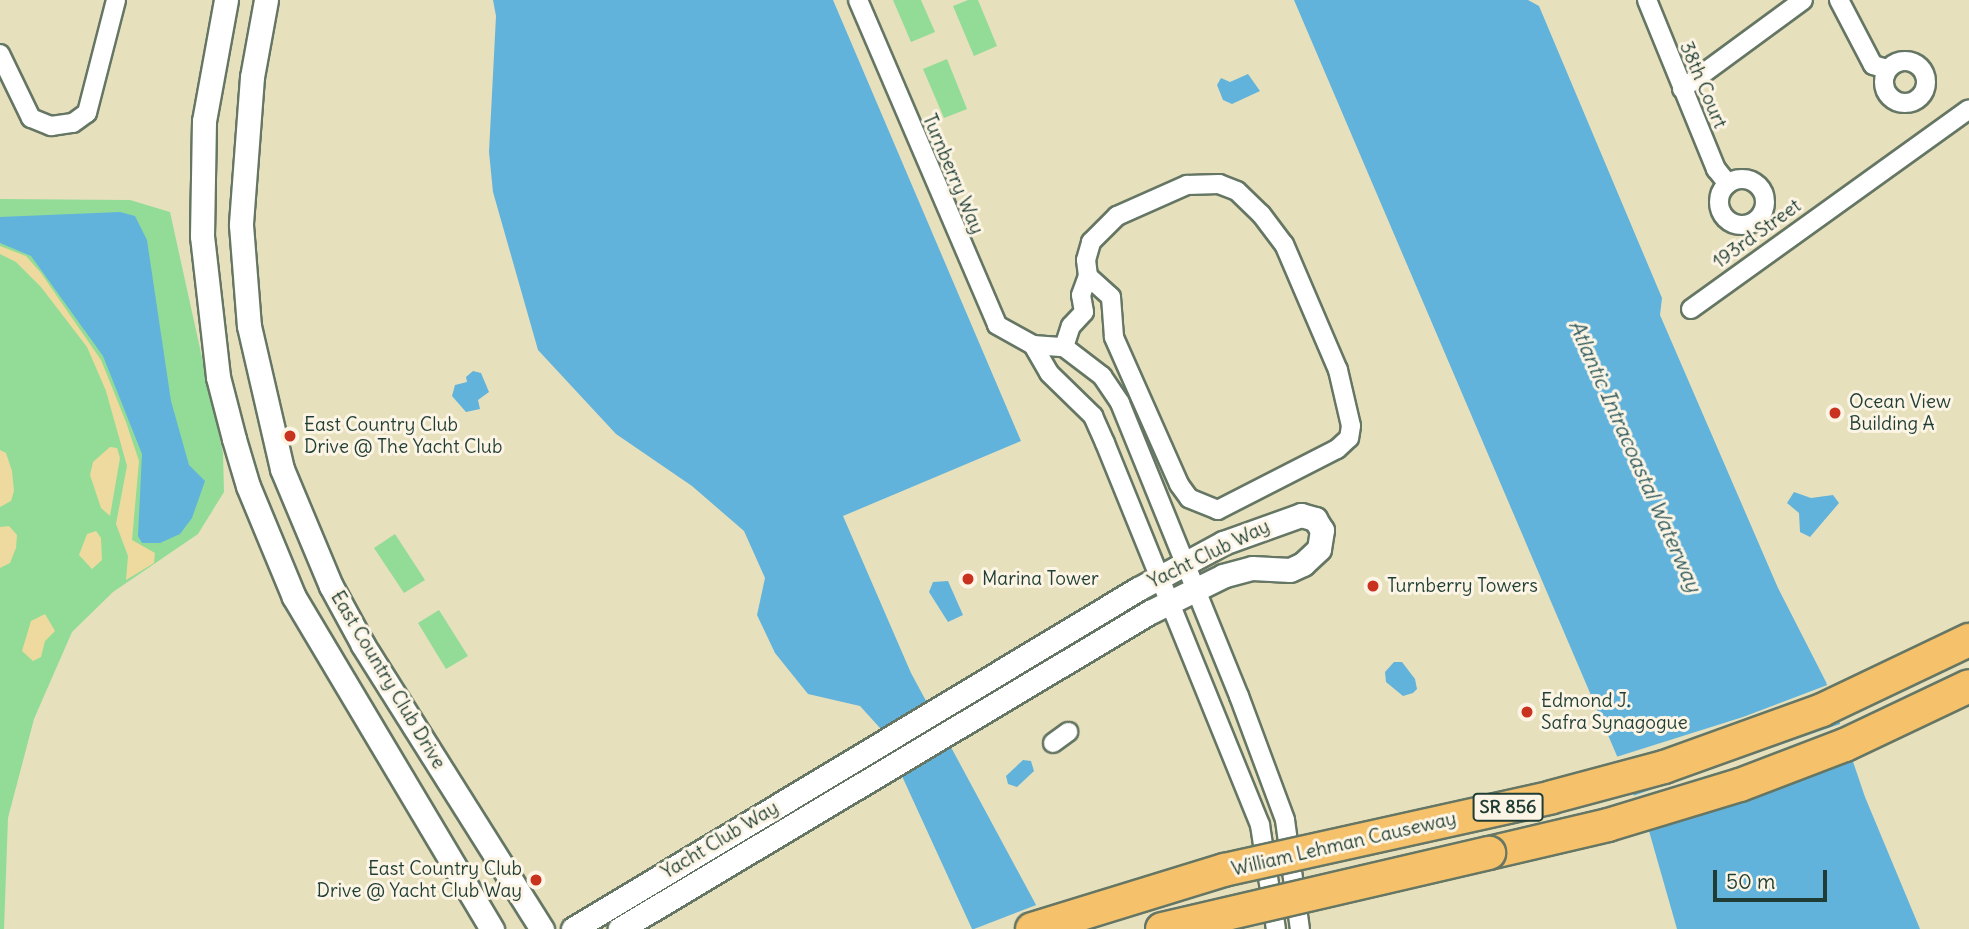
<!DOCTYPE html>
<style>
body{margin:0}
#map{position:relative;width:1969px;height:929px;overflow:hidden;background:#e7e0bc;font-family:Delius,sans-serif}
div>[style]{position:absolute}
.green>*{inset:0;background:#92dc97}
.sand>*{inset:0;background:#eeda9e}
.water>*{inset:0;background:#61b3dc}
.pier>*{inset:0;background:#e7e0bc}
.roads{filter:drop-shadow(2px 0 #657664) drop-shadow(-2px 0 #657664) drop-shadow(0 2px #657664) drop-shadow(0 -2px #657664)}
.minor>*{height:18px;margin:-9px;padding:0 9px;transform-origin:9px;border-radius:9px;background:#fff}
.minor>.ring{margin:-9px;padding:0;box-sizing:content-box;background:none;border:18px solid #fff;border-radius:50%}
.tertiary>*{height:23px;margin:-11.5px;padding:0 11.5px;transform-origin:11.5px;border-radius:11.5px;background:#fff}
.motorway>*{height:32px;margin:-16px;padding:0 16px;transform-origin:16px;border-radius:16px;background:#f5c16b}
.bridges{filter:drop-shadow(2px 0 #657664) drop-shadow(-2px 0 #657664) drop-shadow(0 2px #657664) drop-shadow(0 -2px #657664)}
.motorway-bridge>*{height:32px;margin:-16px;padding:0 16px;transform-origin:16px;border-radius:16px;background:#f5c16b}
.dots>*{width:19px;height:19px;translate:-50% -50%;box-sizing:border-box;border:4px solid #fcf5e5;border-radius:50%}
span{translate:-50% -50%;white-space:nowrap;text-align:center;line-height:1.15;-webkit-text-stroke:6px #fcf5e5;paint-order:stroke}
.shield-label span{padding:2px 5px;background:#fcf5e5;border:2px solid;border-radius:5px;-webkit-text-stroke-width:0}
.shield-label{font-size:18px;color:#1f3d34;font-weight:700}
.street-label{font-size:19px;color:#1f3d34}
.poi-label{font-size:19px;color:#1f3d34}
.left{translate:0 -50%;text-align:left}
.right{translate:-100% -50%;text-align:right}
.water-label{font-size:21px;color:#305a5e;font-style:italic}
.scale{position:absolute;left:1713px;top:870px;width:114px;height:32px;box-sizing:border-box;border:4px solid #1f3d34;border-top:0;padding-left:9px;font-size:21px;line-height:24px;white-space:nowrap;color:#1f3d34;-webkit-text-stroke:5px #fcf5e5;paint-order:stroke}
</style>
<div id="map">
<div class="green">
<div style="clip-path:polygon(893px 0,921px 0,935px 32px,911px 42px)"></div>
<div style="clip-path:polygon(968px 0,978px 0,997px 46px,974px 56px,953px 6px)"></div>
<div style="clip-path:polygon(947px 59px,967px 109px,944px 118px,923px 69px)"></div>
<div style="clip-path:polygon(0 199px,130px 200px,170px 212px,223px 453px,224px 492px,198px 534px,113px 592px,72px 632px,34px 719px,8px 818px,4px 929px,0 929px)"></div>
<div style="clip-path:polygon(395px 534px,425px 580px,404px 593px,374px 548px)"></div>
<div style="clip-path:polygon(439px 610px,468px 656px,446px 669px,418px 623px)"></div>
</div>
<div class="sand">
<div style="clip-path:polygon(0 246px,26px 256px,41px 273px,101px 360px,126px 422px,139px 461px,132px 540px,155px 553px,154px 563px,126px 580px,128px 556px,116px 524px,127px 466px,106px 391px,87px 347px,41px 287px,16px 262px,0 254px)"></div>
<div style="clip-path:polygon(110px 447px,117px 448px,120px 458px,110px 516px,101px 508px,90px 475px,93px 462px)"></div>
<div style="clip-path:polygon(0 450px,6px 453px,12px 471px,14px 491px,11px 501px,0 507px)"></div>
<div style="clip-path:polygon(9px 526px,17px 535px,16px 548px,10px 563px,0 568px,0 527px)"></div>
<div style="clip-path:polygon(96px 531px,101px 538px,102px 560px,92px 569px,79px 555px,87px 534px)"></div>
<div style="clip-path:polygon(45px 614px,55px 631px,45px 641px,41px 657px,33px 661px,22px 651px,31px 621px)"></div>
</div>
<div class="water">
<div style="clip-path:polygon(493px 0,833px 0,1021px 441px,843px 516px,911px 673px,1049px 929px,972px 929px,880px 728px,860px 706px,808px 694px,775px 653px,757px 615px,765px 578px,744px 531px,692px 486px,616px 434px,538px 350px,493px 192px,489px 152px,496px 16px)"></div>
<div style="clip-path:polygon(1294px 0,1528px 0,1539px 6px,1662px 298px,1660px 315px,1778px 588px,1826px 682px,1865px 797px,1920px 929px,1677px 929px,1649px 831px)"></div>
<div style="clip-path:polygon(1248px 74px,1260px 91px,1232px 104px,1223px 100px,1217px 85px,1221px 78px,1230px 82px)"></div>
<div style="clip-path:polygon(120px 212px,135px 216px,147px 240px,171px 401px,189px 465px,205px 481px,192px 518px,180px 534px,160px 543px,142px 543px,138px 536px,142px 454px,103px 356px,31px 256px,0 243px,0 217px)"></div>
<div style="clip-path:polygon(473px 371px,481px 373px,489px 392px,478px 400px,480px 409px,466px 412px,452px 396px,455px 385px,467px 382px,466px 377px)"></div>
<div style="clip-path:polygon(1794px 492px,1811px 498px,1833px 495px,1839px 503px,1810px 537px,1800px 532px,1799px 513px,1787px 503px)"></div>
<div style="clip-path:polygon(948px 581px,963px 615px,948px 622px,929px 592px,933px 582px)"></div>
<div style="clip-path:polygon(1394px 662px,1402px 662px,1415px 679px,1417px 689px,1413px 693px,1403px 696px,1386px 682px,1385px 672px)"></div>
<div style="clip-path:polygon(1023px 760px,1031px 761px,1034px 771px,1017px 787px,1008px 784px,1006px 776px)"></div>
</div>
<div class="pier">
<div style="clip-path:polygon(1830px 684px,1842px 720px,1763px 751px,1629px 794px,1613px 758px,1743px 717px)"></div>
<div style="clip-path:polygon(1843px 723px,1856px 759px,1740px 803px,1645px 832px,1630px 797px)"></div>
<div style="clip-path:polygon(1039px 904px,1052px 929px,974px 929px)"></div>
</div>
<div class="roads">
<div class="minor">
<div style="left:858px;top:0;width:353px;rotate:66.8deg"></div>
<div style="left:997px;top:325px;width:41px;rotate:29.1deg"></div>
<div style="left:1033px;top:345px;width:31px;rotate:4deg"></div>
<div style="left:1064px;top:347px;width:48px;rotate:37.3deg"></div>
<div style="left:1102px;top:376px;width:32px;rotate:56deg"></div>
<div style="left:1120px;top:403px;width:316px;rotate:67.9deg"></div>
<div style="left:1239px;top:696px;width:132px;rotate:69.6deg"></div>
<div style="left:1285px;top:820px;width:110px;rotate:82.2deg"></div>
<div style="left:1647px;top:0;width:183px;rotate:67.8deg"></div>
<div style="left:1716px;top:169px;width:19px;rotate:51deg"></div>
<div style="left:1839px;top:0;width:73px;rotate:62.4deg"></div>
<div style="left:1873px;top:65px;width:15px;rotate:16deg"></div>
<div style="left:0;top:54px;width:71px;rotate:64.2deg"></div>
<div style="left:31px;top:118px;width:22px;rotate:22deg"></div>
<div style="left:51px;top:126px;width:22px;rotate:-8deg"></div>
<div style="left:73px;top:123px;width:17px;rotate:-36deg"></div>
<div style="left:87px;top:113px;width:117px;rotate:-75.6deg"></div>
<div class="ring" style="left:1884px;top:61px;width:24px;height:24px"></div>
<div style="left:1682px;top:89px;width:150px;rotate:-36.3deg"></div>
<div class="ring" style="left:1719px;top:179px;width:28px;height:28px"></div>
<div style="left:1219px;top:184px;width:19px;rotate:21deg"></div>
<div style="left:1237px;top:191px;width:33px;rotate:44deg"></div>
<div style="left:1261px;top:214px;width:38px;rotate:53deg"></div>
<div style="left:1284px;top:244px;width:137px;rotate:66.8deg"></div>
<div style="left:1338px;top:370px;width:57px;rotate:76.9deg"></div>
<div style="left:1351px;top:426px;width:12px;rotate:99deg"></div>
<div style="left:1349px;top:438px;width:16px;rotate:137deg"></div>
<div style="left:1337px;top:449px;width:134px;rotate:152.9deg"></div>
<div style="left:1218px;top:510px;width:31px;rotate:-158deg"></div>
<div style="left:1189px;top:498px;width:17px;rotate:-126deg"></div>
<div style="left:1179px;top:484px;width:161px;rotate:-113.9deg"></div>
<div style="left:1114px;top:337px;width:40px;rotate:-94.3deg"></div>
<div style="left:1111px;top:297px;width:31px;rotate:-138deg"></div>
<div style="left:1088px;top:276px;width:16px;rotate:-97deg"></div>
<div style="left:1086px;top:260px;width:19px;rotate:-74deg"></div>
<div style="left:1091px;top:242px;width:37px;rotate:-45deg"></div>
<div style="left:1117px;top:216px;width:77px;rotate:-23.9deg"></div>
<div style="left:1187px;top:185px;width:32px;rotate:-2deg"></div>
<div style="left:1691px;top:309px;width:342px;rotate:-35.7deg"></div>
<div style="left:1033px;top:345px;width:32px;rotate:60deg"></div>
<div style="left:1049px;top:373px;width:62px;rotate:44.3deg"></div>
<div style="left:1093px;top:416px;width:30px;rotate:66deg"></div>
<div style="left:1105px;top:443px;width:412px;rotate:67.9deg"></div>
<div style="left:1260px;top:825px;width:105px;rotate:81.3deg"></div>
<div style="left:1064px;top:347px;width:22px;rotate:-72deg"></div>
<div style="left:1071px;top:326px;width:19px;rotate:-47deg"></div>
<div style="left:1084px;top:312px;width:17px;rotate:-100deg"></div>
<div style="left:1081px;top:295px;width:20px;rotate:-70deg"></div>
<div style="left:1053px;top:743px;width:19px;rotate:-36deg"></div>
</div>
<div class="tertiary">
<div style="left:226px;top:0;width:123px;rotate:100.3deg"></div>
<div style="left:204px;top:121px;width:115px;rotate:91deg"></div>
<div style="left:202px;top:236px;width:142px;rotate:83.5deg"></div>
<div style="left:218px;top:377px;width:64px;rotate:75.5deg"></div>
<div style="left:234px;top:439px;width:49px;rotate:73.4deg"></div>
<div style="left:248px;top:486px;width:120px;rotate:67.5deg"></div>
<div style="left:294px;top:597px;width:387px;rotate:59.2deg"></div>
<div style="left:266px;top:0;width:78px;rotate:100.3deg"></div>
<div style="left:252px;top:77px;width:148px;rotate:94.3deg"></div>
<div style="left:241px;top:225px;width:101px;rotate:85.5deg"></div>
<div style="left:249px;top:326px;width:147px;rotate:77deg"></div>
<div style="left:282px;top:469px;width:127px;rotate:67.3deg"></div>
<div style="left:331px;top:586px;width:67px;rotate:61.5deg"></div>
<div style="left:363px;top:645px;width:336px;rotate:57.8deg"></div>
<div style="left:573px;top:929px;width:659px;rotate:-31.04deg"></div>
<div style="left:1138px;top:589px;width:97px;rotate:-28.4deg"></div>
<div style="left:1223px;top:543px;width:83px;rotate:-19.7deg"></div>
<div style="left:1301px;top:515px;width:15px;rotate:16deg"></div>
<div style="left:1315px;top:519px;width:13px;rotate:58deg"></div>
<div style="left:1322px;top:530px;width:19px;rotate:99deg"></div>
<div style="left:1319px;top:549px;width:22px;rotate:137deg"></div>
<div style="left:1303px;top:564px;width:14px;rotate:155deg"></div>
<div style="left:1290px;top:570px;width:38px;rotate:-177deg"></div>
<div style="left:1252px;top:568px;width:30px;rotate:165deg"></div>
<div style="left:1223px;top:576px;width:81px;rotate:153.7deg"></div>
<div style="left:1150px;top:612px;width:618px;rotate:149.12deg"></div>
</div>
<div class="motorway">
<div style="left:1489px;top:853px;width:122px;rotate:-13.2deg"></div>
<div style="left:1608px;top:825px;width:138px;rotate:-16.9deg"></div>
<div style="left:1740px;top:785px;width:112px;rotate:-20.9deg"></div>
<div style="left:1845px;top:745px;width:137px;rotate:-25.4deg"></div>
</div>
</div>
<div class="bridges">
<div class="motorway-bridge">
<div style="left:1032px;top:929px;width:201px;rotate:-17.1deg"></div>
<div style="left:1224px;top:870px;width:336px;rotate:-12.5deg"></div>
<div style="left:1552px;top:797px;width:116px;rotate:-15deg"></div>
<div style="left:1664px;top:767px;width:168px;rotate:-19.8deg"></div>
<div style="left:1822px;top:710px;width:163px;rotate:-25.5deg"></div>
<div style="left:1162px;top:929px;width:336px;rotate:-13.1deg"></div>
</div>
</div>
<div class="dots">
<div style="left:1835px;top:413px;background:#c8321e"></div>
<div style="left:290px;top:436px;background:#c8321e"></div>
<div style="left:968px;top:579px;background:#c8321e"></div>
<div style="left:1373px;top:586px;background:#c8321e"></div>
<div style="left:1527px;top:712px;background:#c8321e"></div>
<div style="left:536px;top:880px;background:#c8321e"></div>
</div>
<div class="shield-label">
<span style="left:1508px;top:807px">SR 856</span>
</div>
<div class="street-label">
<span style="left:1703px;top:85px;rotate:67deg">38th Court</span>
<span style="left:953px;top:174px;rotate:67deg">Turnberry Way</span>
<span style="left:1757px;top:234px;rotate:-36deg">193rd Street</span>
<span style="left:1209px;top:554px;rotate:-26deg">Yacht Club Way</span>
<span style="left:388px;top:680px;rotate:59deg">East Country Club Drive</span>
<span style="left:720px;top:840px;rotate:-31deg">Yacht Club Way</span>
<span style="left:1344px;top:844px;rotate:-13deg">William Lehman Causeway</span>
</div>
<div class="poi-label">
<span class="left" style="left:1849px;top:413px">Ocean View<br>Building A</span>
<span class="left" style="left:304px;top:436px">East Country Club<br>Drive @ The Yacht Club</span>
<span class="left" style="left:982px;top:579px">Marina Tower</span>
<span class="left" style="left:1387px;top:586px">Turnberry Towers</span>
<span class="left" style="left:1541px;top:712px">Edmond J.<br>Safra Synagogue</span>
<span class="right" style="left:522px;top:880px">East Country Club<br>Drive @ Yacht Club Way</span>
</div>
<div class="water-label">
<span style="left:1635px;top:456px;rotate:66deg">Atlantic Intracoastal Waterway</span>
</div>
<div class="scale">50 m</div>
</div>
